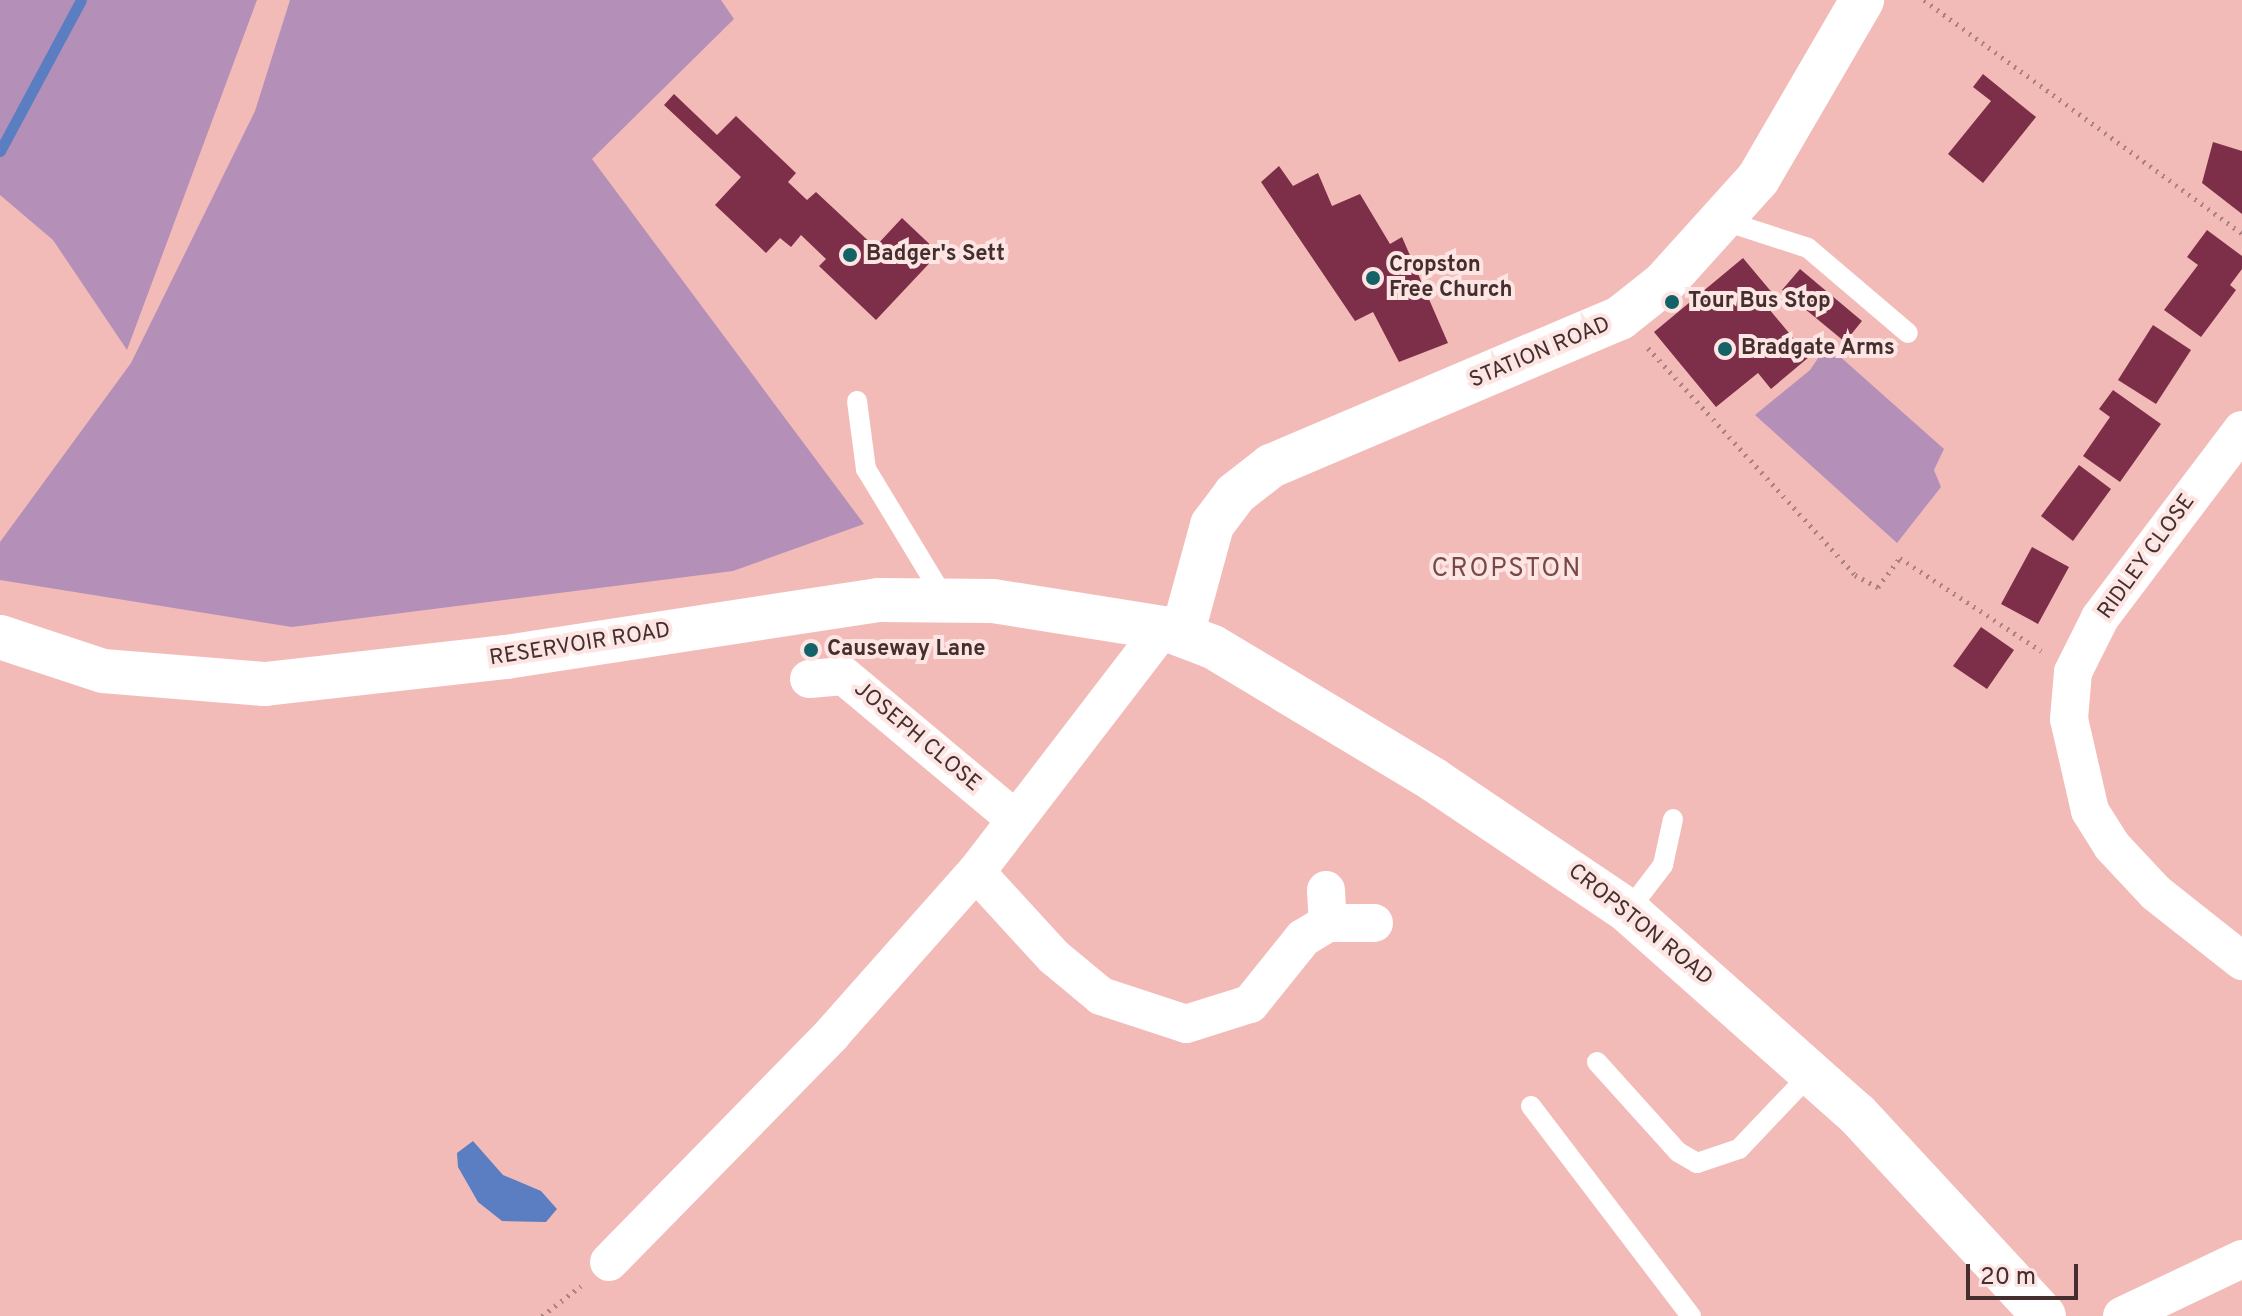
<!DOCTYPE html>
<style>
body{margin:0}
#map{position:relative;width:2242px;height:1316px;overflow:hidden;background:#f3bbb8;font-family:Overpass,sans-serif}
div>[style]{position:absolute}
.green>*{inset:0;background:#b490b9}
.water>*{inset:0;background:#5a7ec1}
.stream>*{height:11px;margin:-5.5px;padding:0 5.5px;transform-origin:5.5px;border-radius:5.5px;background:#5a7ec1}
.building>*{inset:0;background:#7d2f49}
.path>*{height:5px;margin-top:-2.5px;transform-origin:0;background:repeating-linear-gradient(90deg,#ac817f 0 2px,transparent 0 8px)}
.service>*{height:20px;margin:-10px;padding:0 10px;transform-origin:10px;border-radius:10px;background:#fff}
.minor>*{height:38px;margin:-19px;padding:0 19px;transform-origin:19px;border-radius:19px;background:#fff}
.tertiary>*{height:44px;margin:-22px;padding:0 22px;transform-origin:22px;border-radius:22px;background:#fff}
.dots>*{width:22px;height:22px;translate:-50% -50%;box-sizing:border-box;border:4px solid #fde5e4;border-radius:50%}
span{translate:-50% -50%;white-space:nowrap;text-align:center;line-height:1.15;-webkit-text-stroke:8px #fde5e4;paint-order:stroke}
.poi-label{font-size:22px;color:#452f2e;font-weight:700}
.left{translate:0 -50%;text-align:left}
.street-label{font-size:22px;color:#452f2e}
.quarter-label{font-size:26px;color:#784947;letter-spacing:2px}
.scale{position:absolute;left:1966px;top:1264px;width:112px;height:36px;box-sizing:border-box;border:4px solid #452f2e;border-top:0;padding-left:10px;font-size:24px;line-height:28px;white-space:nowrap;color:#452f2e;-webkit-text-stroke:6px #fde5e4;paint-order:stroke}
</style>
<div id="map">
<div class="green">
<div style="clip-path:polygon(0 0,257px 0,127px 350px,53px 240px,0 195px)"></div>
<div style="clip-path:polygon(290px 0,721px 0,734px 19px,592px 159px,864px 524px,733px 571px,292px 627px,0 580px,0 542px,131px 363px,255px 111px)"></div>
<div style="clip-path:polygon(1827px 345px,1944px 449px,1934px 470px,1941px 487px,1897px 543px,1755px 415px,1810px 370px)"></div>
</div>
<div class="water">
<div style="clip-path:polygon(473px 1141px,503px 1175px,541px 1191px,557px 1209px,546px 1222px,502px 1221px,478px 1202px,458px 1167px,457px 1153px)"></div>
</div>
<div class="stream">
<div style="left:0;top:151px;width:171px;rotate:-61.8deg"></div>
</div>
<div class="building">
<div style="clip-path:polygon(1983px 74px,2036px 117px,1983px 183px,1948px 154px,1991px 101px,1973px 87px)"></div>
<div style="clip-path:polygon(674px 94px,717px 135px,736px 116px,796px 173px,788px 182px,807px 200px,816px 192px,875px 247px,902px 218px,939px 253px,876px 320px,819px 266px,826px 259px,801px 235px,791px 247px,780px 238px,766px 253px,715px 205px,741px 177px,664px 105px)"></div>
<div style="clip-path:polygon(2213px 142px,2242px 151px,2242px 214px,2202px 183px)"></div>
<div style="clip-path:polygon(1279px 166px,1293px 186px,1318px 173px,1332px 206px,1360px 194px,1390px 244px,1402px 237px,1448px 343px,1399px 362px,1373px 312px,1355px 321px,1261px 182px)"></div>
<div style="clip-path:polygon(2207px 230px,2242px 256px,2242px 269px,2230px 285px,2236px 290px,2201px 337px,2164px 310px,2198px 265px,2187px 257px)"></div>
<div style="clip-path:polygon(1743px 258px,1779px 301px,1769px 309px,1809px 357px,1771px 389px,1758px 373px,1716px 407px,1654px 332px)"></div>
<div style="clip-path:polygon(1800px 269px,1862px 321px,1845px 342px,1782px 290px)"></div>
<div style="clip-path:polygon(2153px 325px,2191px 350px,2156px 404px,2118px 380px)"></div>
<div style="clip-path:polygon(2113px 390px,2161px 424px,2120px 482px,2083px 456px,2110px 417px,2099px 409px)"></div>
<div style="clip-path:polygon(2079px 465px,2111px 489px,2073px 541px,2041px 516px)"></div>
<div style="clip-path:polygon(2032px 547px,2069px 567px,2038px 624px,2001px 604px)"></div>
<div style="clip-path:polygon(1981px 627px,2014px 650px,1987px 689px,1953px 666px)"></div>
</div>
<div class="path">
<div style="left:1924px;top:0;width:395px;rotate:36.3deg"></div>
<div style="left:1648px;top:348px;width:307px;rotate:47.6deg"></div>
<div style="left:1855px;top:575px;width:26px;rotate:28deg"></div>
<div style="left:1878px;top:587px;width:36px;rotate:-53deg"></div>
<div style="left:1900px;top:558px;width:169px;rotate:33.4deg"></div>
<div style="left:542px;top:1316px;width:49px;rotate:-37.6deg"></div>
</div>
<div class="service">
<div style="left:1725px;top:221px;width:87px;rotate:18deg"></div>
<div style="left:1808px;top:248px;width:131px;rotate:40.4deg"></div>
<div style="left:857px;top:401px;width:69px;rotate:82.5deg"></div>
<div style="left:866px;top:469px;width:154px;rotate:58.8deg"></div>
<div style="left:1628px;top:911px;width:58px;rotate:-52.7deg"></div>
<div style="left:1663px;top:865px;width:47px;rotate:-77.7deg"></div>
<div style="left:1597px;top:1062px;width:121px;rotate:48deg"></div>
<div style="left:1678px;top:1152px;width:22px;rotate:30deg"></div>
<div style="left:1697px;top:1163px;width:44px;rotate:-18.4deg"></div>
<div style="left:1739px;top:1149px;width:106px;rotate:-46.5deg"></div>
<div style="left:1531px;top:1106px;width:264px;rotate:52.7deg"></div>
</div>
<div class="minor">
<div style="left:2242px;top:430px;width:236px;rotate:127.1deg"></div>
<div style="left:2100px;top:618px;width:60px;rotate:116.6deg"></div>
<div style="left:2073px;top:672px;width:47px;rotate:94.9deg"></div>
<div style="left:2069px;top:719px;width:94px;rotate:77.1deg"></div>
<div style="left:2090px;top:811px;width:41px;rotate:57.8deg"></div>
<div style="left:2112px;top:846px;width:64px;rotate:46.9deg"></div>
<div style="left:2156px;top:893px;width:110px;rotate:38.3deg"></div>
<div style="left:809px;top:679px;width:35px;rotate:-5deg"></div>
<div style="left:844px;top:676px;width:224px;rotate:39.9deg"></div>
<div style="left:976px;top:872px;width:115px;rotate:47.5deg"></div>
<div style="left:1054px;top:957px;width:61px;rotate:39.7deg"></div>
<div style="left:1101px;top:996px;width:89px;rotate:18.2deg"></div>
<div style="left:1186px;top:1024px;width:67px;rotate:-17.4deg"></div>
<div style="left:1250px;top:1004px;width:85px;rotate:-51.2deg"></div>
<div style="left:1303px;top:938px;width:29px;rotate:-31deg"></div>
<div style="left:1328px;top:923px;width:46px"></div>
<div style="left:1326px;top:890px;width:33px;rotate:87deg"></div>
<div style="left:609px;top:1262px;width:319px;rotate:-45.6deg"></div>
<div style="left:832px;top:1034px;width:217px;rotate:-48.4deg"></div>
<div style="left:976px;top:872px;width:307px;rotate:-52.5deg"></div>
<div style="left:2122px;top:1316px;width:133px;rotate:-25.4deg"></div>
</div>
<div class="tertiary">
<div style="left:1182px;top:635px;width:114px;rotate:-74.7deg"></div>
<div style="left:1212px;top:525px;width:39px;rotate:-53deg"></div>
<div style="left:1235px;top:494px;width:46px;rotate:-37.9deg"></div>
<div style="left:1271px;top:466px;width:379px;rotate:-23deg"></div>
<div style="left:1620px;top:318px;width:56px;rotate:-38.5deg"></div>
<div style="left:1664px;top:283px;width:140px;rotate:-47.9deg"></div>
<div style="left:1758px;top:179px;width:207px;rotate:-59.8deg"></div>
<div style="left:0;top:637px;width:108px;rotate:18.3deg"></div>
<div style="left:103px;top:671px;width:163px;rotate:4.6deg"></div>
<div style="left:265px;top:684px;width:243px;rotate:-6.4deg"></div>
<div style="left:506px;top:657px;width:377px;rotate:-8.7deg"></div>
<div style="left:879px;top:600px;width:114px;rotate:0.5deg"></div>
<div style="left:993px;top:601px;width:172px;rotate:9deg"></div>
<div style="left:1163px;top:628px;width:53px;rotate:20.8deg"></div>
<div style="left:1213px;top:647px;width:258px;rotate:31deg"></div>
<div style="left:1434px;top:780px;width:234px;rotate:34deg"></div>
<div style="left:1628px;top:911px;width:306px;rotate:41.6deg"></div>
<div style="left:1857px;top:1114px;width:275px;rotate:47.2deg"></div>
</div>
<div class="dots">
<div style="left:850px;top:255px;background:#126268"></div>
<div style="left:1373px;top:278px;background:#126268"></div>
<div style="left:1672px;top:302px;background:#126268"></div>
<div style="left:1725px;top:349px;background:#126268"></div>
<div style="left:811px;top:650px;background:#126268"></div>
</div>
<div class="poi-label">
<span class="left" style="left:866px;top:255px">Badger's Sett</span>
<span class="left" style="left:1389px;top:278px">Cropston<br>Free Church</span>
<span class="left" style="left:1688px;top:302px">Tour Bus Stop</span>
<span class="left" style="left:1741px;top:349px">Bradgate Arms</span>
<span class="left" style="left:827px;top:650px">Causeway Lane</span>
</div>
<div class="street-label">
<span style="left:1540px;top:353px;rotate:-23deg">STATION ROAD</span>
<span style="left:2147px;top:557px;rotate:-54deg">RIDLEY CLOSE</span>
<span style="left:580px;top:645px;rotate:-9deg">RESERVOIR ROAD</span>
<span style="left:917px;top:737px;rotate:40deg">JOSEPH CLOSE</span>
<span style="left:1640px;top:925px;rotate:39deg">CROPSTON ROAD</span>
</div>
<div class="quarter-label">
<span style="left:1507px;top:570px">CROPSTON</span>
</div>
<div class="scale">20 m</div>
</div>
